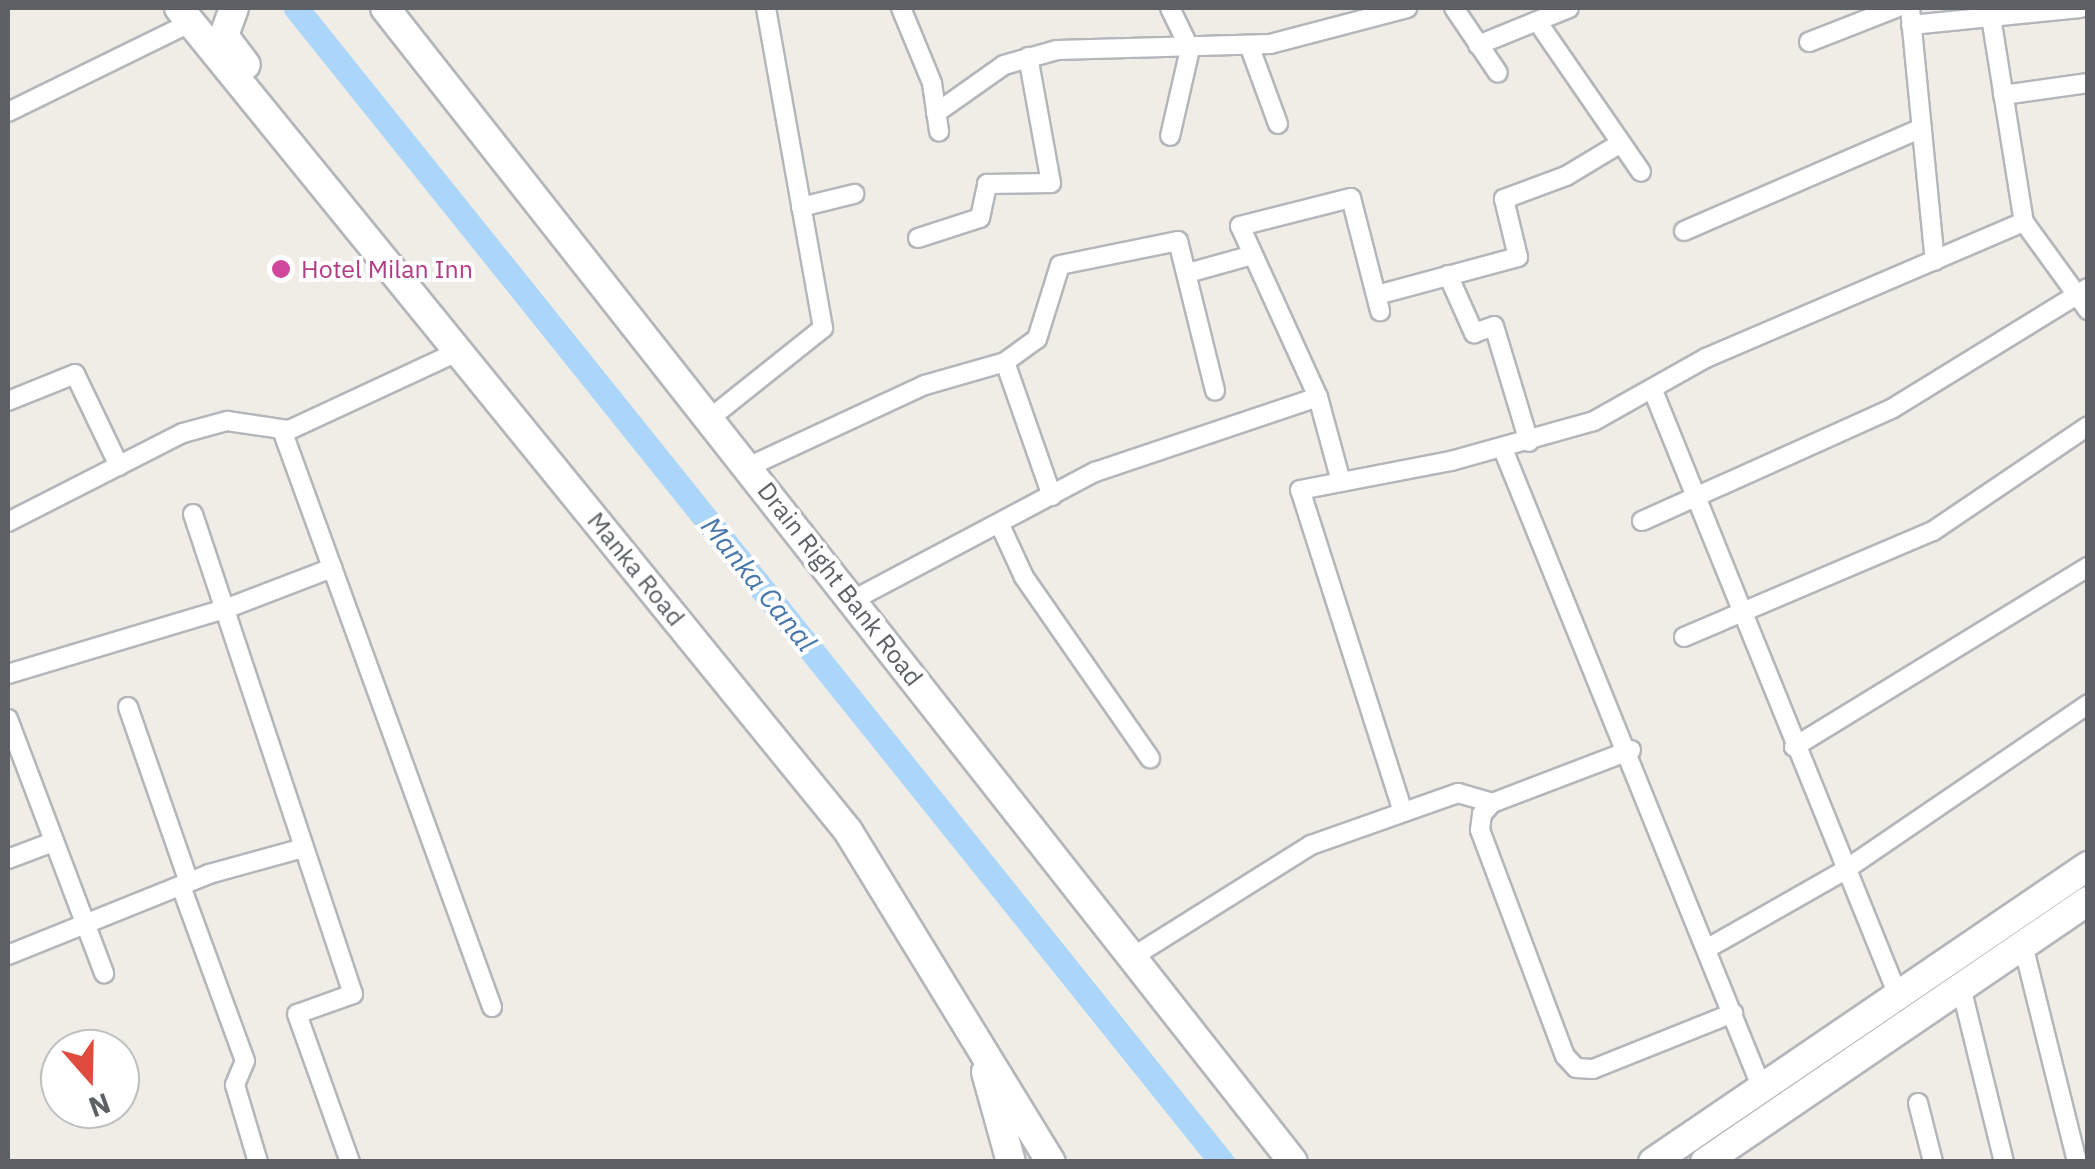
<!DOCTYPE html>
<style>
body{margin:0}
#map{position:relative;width:2095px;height:1169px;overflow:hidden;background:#efede6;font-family:"IBM Plex Sans",sans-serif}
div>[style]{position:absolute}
.canal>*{height:25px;margin:-12.5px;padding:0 12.5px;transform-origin:12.5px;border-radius:12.5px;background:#abd6fa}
.roads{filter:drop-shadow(2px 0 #b3b6ba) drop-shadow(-2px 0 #b3b6ba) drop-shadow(0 2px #b3b6ba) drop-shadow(0 -2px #b3b6ba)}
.street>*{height:18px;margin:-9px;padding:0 9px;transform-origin:9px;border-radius:9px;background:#fff}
.secondary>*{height:28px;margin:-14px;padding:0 14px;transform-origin:14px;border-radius:14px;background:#fff}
.dots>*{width:28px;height:28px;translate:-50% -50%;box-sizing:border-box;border:5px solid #fff;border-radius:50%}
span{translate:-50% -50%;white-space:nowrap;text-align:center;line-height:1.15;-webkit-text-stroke:8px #fff;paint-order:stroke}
.hotel-label{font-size:25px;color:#b23c85}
.left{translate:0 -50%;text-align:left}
.street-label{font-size:25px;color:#5d6165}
.water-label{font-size:28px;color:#4877ab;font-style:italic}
.frame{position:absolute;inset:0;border:10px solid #5d6165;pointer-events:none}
.north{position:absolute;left:40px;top:1029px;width:100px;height:100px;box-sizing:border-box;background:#fff;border:2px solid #bec0c1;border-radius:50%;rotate:160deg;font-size:28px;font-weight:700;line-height:40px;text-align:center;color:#5d6165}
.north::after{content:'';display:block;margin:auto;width:35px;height:45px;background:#df4b3c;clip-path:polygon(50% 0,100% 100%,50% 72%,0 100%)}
</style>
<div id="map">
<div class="canal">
<div style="left:296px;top:8px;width:1480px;rotate:51.26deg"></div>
</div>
<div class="roads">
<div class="street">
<div style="left:901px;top:8px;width:81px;rotate:67.5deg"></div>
<div style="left:932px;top:83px;width:49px;rotate:81.7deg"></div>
<div style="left:1170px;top:8px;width:46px;rotate:64deg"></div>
<div style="left:1190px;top:49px;width:89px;rotate:102.9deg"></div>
<div style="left:1454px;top:8px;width:78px;rotate:55.9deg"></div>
<div style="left:1910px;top:8px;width:254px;rotate:84.4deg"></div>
<div style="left:1991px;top:17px;width:208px;rotate:80.9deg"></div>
<div style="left:2024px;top:222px;width:109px;rotate:54deg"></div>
<div style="left:1537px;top:21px;width:183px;rotate:55.4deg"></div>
<div style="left:1911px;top:25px;width:170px;rotate:-5.7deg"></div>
<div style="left:1809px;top:42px;width:93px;rotate:-21.3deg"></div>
<div style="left:1249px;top:45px;width:84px;rotate:69.8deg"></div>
<div style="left:1478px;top:45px;width:98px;rotate:-22.1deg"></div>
<div style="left:2003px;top:95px;width:86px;rotate:-8deg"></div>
<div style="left:8px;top:112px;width:203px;rotate:-26.1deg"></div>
<div style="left:936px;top:113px;width:83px;rotate:-35.2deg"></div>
<div style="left:1004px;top:65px;width:55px;rotate:-15.8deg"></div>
<div style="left:1057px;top:50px;width:213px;rotate:-1.6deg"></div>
<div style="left:1270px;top:44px;width:142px;rotate:-14.7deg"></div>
<div style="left:801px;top:207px;width:55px;rotate:-13.8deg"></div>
<div style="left:1684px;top:231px;width:259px;rotate:-23.4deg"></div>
<div style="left:918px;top:238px;width:65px;rotate:-17.9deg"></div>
<div style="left:980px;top:218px;width:35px;rotate:-78deg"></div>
<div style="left:987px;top:184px;width:64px;rotate:-0.9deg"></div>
<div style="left:1051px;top:183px;width:128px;rotate:-100.3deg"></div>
<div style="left:1188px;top:273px;width:67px;rotate:-15.5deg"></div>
<div style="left:1448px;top:275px;width:64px;rotate:65.9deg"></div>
<div style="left:1474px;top:333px;width:21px;rotate:-19deg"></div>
<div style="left:1494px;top:326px;width:121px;rotate:73.2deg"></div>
<div style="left:1377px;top:295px;width:146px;rotate:-15.1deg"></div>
<div style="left:1518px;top:257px;width:60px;rotate:-103.6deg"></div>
<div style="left:1504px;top:199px;width:66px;rotate:-20.4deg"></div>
<div style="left:1566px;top:176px;width:64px;rotate:-31deg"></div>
<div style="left:1005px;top:362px;width:142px;rotate:70.7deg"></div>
<div style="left:1654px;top:393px;width:653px;rotate:67.95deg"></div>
<div style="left:8px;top:401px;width:72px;rotate:-21.9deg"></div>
<div style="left:75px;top:374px;width:102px;rotate:64.4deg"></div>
<div style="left:709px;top:419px;width:146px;rotate:-38.6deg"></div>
<div style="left:823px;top:328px;width:325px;rotate:-100.1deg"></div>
<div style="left:282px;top:430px;width:614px;rotate:70deg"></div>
<div style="left:1503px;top:449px;width:687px;rotate:67.95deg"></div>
<div style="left:748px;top:467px;width:195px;rotate:-24.9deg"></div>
<div style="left:925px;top:385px;width:83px;rotate:-16deg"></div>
<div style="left:1005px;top:362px;width:39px;rotate:-36deg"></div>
<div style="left:1037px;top:339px;width:77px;rotate:-72.7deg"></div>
<div style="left:1060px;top:265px;width:120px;rotate:-11.5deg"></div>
<div style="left:1178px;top:241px;width:154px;rotate:76.1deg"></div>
<div style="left:1340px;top:478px;width:84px;rotate:-105.2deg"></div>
<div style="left:1318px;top:397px;width:188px;rotate:-114.5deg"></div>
<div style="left:1240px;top:226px;width:114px;rotate:-14.2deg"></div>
<div style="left:1351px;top:198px;width:117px;rotate:75.6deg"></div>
<div style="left:193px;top:514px;width:506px;rotate:71.57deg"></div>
<div style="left:353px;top:994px;width:59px;rotate:160.3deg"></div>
<div style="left:297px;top:1014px;width:157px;rotate:70.3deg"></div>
<div style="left:1642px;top:521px;width:275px;rotate:-24.2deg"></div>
<div style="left:1893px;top:408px;width:229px;rotate:-31.6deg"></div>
<div style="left:8px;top:522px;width:196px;rotate:-27deg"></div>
<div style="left:183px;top:433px;width:46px;rotate:-15.3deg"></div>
<div style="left:227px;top:421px;width:63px;rotate:8.3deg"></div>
<div style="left:289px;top:430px;width:187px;rotate:-24.9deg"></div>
<div style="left:1000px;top:525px;width:57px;rotate:65.2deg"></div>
<div style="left:1024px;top:577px;width:221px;rotate:55.2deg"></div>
<div style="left:853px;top:600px;width:274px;rotate:-27.9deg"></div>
<div style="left:1095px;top:472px;width:235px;rotate:-18.6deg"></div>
<div style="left:1684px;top:637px;width:271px;rotate:-23.1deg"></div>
<div style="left:1933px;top:531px;width:187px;rotate:-34.1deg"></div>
<div style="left:8px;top:674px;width:227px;rotate:-16.7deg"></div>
<div style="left:225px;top:609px;width:115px;rotate:-21deg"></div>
<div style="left:128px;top:707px;width:185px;rotate:70.8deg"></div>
<div style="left:8px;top:719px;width:272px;rotate:69.3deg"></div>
<div style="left:1794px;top:747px;width:345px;rotate:-31.5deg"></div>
<div style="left:1631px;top:750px;width:149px;rotate:159.1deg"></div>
<div style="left:1492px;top:803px;width:15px;rotate:132deg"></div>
<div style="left:1482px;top:814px;width:16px;rotate:97deg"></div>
<div style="left:1480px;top:830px;width:241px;rotate:69.4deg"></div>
<div style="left:1565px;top:1056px;width:16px;rotate:47deg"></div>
<div style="left:1576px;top:1068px;width:17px;rotate:3deg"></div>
<div style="left:1593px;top:1069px;width:151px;rotate:-21.8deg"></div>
<div style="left:1403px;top:812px;width:338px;rotate:-107.7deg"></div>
<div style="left:1300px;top:490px;width:154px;rotate:-10.9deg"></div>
<div style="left:1451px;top:461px;width:148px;rotate:-15.6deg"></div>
<div style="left:1594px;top:421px;width:129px;rotate:-29.4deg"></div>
<div style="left:1706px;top:358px;width:346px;rotate:-23.2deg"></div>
<div style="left:8px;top:859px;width:48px;rotate:-20.7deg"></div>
<div style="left:181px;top:886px;width:186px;rotate:69.9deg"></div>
<div style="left:245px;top:1061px;width:26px;rotate:113deg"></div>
<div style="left:235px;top:1085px;width:80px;rotate:73.4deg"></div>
<div style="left:2023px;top:945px;width:224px;rotate:76deg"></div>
<div style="left:1708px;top:948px;width:154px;rotate:-29.6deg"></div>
<div style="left:1842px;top:872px;width:298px;rotate:-34.3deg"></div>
<div style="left:8px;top:955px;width:217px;rotate:-21.9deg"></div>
<div style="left:209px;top:874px;width:94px;rotate:-15.4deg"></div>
<div style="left:1134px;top:956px;width:209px;rotate:-32.1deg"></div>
<div style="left:1311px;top:845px;width:156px;rotate:-19.5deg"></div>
<div style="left:1458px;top:793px;width:35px;rotate:16deg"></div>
<div style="left:1961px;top:987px;width:180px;rotate:76.2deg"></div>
<div style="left:1918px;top:1103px;width:61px;rotate:75.7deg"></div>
</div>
<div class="secondary">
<div style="left:179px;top:8px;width:1061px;rotate:50.89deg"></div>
<div style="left:848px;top:831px;width:388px;rotate:58.5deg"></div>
<div style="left:234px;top:8px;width:30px;rotate:110deg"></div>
<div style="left:224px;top:36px;width:36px;rotate:53deg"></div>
<div style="left:385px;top:8px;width:1468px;rotate:51.8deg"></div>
<div style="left:986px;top:1072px;width:93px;rotate:74.5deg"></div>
<div style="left:1653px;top:1162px;width:526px;rotate:-34.23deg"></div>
<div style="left:1705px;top:1162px;width:463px;rotate:-34.3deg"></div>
</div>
</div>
<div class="dots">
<div style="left:281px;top:269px;background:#d1479c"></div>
</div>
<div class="hotel-label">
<span class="left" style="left:301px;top:269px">Hotel Milan Inn</span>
</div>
<div class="street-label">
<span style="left:636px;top:569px;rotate:51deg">Manka Road</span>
<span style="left:840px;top:584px;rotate:52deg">Drain Right Bank Road</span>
</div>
<div class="water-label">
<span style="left:759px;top:584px;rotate:51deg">Manka Canal</span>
</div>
<div class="frame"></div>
<div class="north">N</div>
</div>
